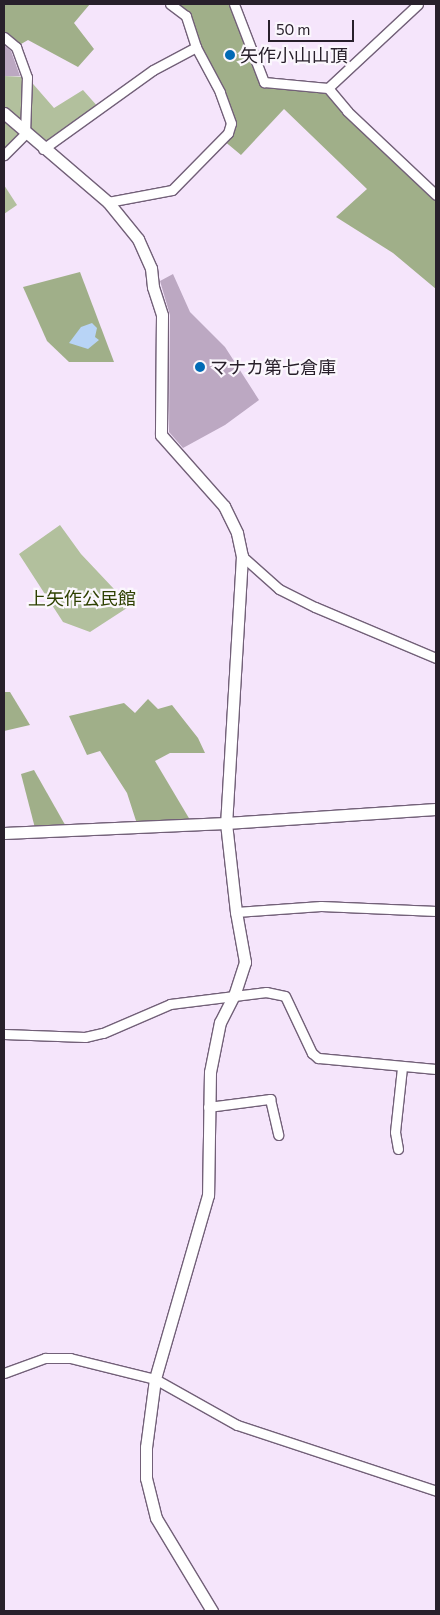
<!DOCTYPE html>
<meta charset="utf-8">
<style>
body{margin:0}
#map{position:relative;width:440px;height:1615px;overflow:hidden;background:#f5e5fb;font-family:Commissioner,"Noto Sans JP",sans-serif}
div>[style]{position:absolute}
.green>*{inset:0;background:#b2c09d}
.forest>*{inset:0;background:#a0af89}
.water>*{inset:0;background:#b8d4f6}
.building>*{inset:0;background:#bca8c2}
.roads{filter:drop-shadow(1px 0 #726078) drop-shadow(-1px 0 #726078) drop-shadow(0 1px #726078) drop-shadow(0 -1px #726078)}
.minor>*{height:9px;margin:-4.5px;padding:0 4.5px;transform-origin:4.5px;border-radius:4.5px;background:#fff}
.tertiary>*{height:11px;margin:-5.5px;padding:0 5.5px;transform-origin:5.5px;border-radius:5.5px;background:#fff}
.dots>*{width:14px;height:14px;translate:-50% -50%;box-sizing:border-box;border:2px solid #fbf7fd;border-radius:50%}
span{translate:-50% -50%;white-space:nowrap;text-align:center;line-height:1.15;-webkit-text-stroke:4.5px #fbf7fd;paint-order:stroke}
.poi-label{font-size:18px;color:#28202b}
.left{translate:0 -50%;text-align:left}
.park-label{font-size:18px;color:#2e4001}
.frame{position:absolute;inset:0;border:5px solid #28202b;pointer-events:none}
.scale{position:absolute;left:268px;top:20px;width:86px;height:22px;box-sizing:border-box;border:2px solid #28202b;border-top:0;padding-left:6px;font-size:15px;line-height:18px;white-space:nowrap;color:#28202b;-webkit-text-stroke:4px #fbf7fd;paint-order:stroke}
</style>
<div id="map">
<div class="green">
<div style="clip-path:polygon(4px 76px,27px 77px,54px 108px,83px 90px,99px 108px,43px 149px,25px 134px,4px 154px)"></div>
<div style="clip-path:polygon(4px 185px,17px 205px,4px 214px)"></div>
<div style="clip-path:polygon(60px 525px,81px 554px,130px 606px,90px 632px,63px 622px,19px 554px)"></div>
</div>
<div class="forest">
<div style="clip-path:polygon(4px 4px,90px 4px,74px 23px,94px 49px,78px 67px,28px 40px,16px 47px,4px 37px)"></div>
<div style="clip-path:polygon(166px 4px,234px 4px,264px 82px,328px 88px,436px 194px,436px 289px,393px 253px,336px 217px,367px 189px,284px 109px,241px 155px,223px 140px,231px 123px,186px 16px)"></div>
<div style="clip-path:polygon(80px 272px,114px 362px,69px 362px,47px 341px,23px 287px)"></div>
<div style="clip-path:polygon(4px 692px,10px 692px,30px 725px,4px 731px)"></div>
<div style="clip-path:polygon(148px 699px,158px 709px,172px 705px,198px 738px,205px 753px,170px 753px,155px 761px,193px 825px,138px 827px,127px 793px,100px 751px,87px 755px,69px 716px,124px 703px,135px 713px)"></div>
<div style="clip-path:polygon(34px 770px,68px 830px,36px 832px,21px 774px)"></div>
</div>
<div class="water">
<div style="clip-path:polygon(92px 323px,97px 328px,95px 337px,99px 340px,88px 349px,69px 343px,81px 327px)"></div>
</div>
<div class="building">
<div style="clip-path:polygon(4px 45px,11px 51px,20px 76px,4px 76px)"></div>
<div style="clip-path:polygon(173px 274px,190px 312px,225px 347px,259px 400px,225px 425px,183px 448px,169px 432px,170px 315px,160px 281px)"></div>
</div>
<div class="roads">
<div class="minor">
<div style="left:234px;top:4px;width:84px;rotate:69deg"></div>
<div style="left:264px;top:82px;width:64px;rotate:5.4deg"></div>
<div style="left:328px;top:88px;width:30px;rotate:50deg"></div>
<div style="left:347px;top:111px;width:122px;rotate:43.3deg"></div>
<div style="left:4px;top:37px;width:16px;rotate:40deg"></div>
<div style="left:16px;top:47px;width:32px;rotate:70deg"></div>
<div style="left:27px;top:77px;width:57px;rotate:92deg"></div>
<div style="left:25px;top:134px;width:30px;rotate:135deg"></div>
<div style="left:328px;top:88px;width:123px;rotate:-43deg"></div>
<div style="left:43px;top:149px;width:135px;rotate:-35.7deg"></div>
<div style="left:153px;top:70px;width:49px;rotate:-28.1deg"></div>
<div style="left:108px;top:202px;width:65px;rotate:-10.6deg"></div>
<div style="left:172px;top:190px;width:80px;rotate:-45.5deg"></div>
<div style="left:228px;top:133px;width:10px;rotate:-73deg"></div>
<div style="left:231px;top:123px;width:33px;rotate:-110deg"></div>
<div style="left:220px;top:92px;width:51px;rotate:-118.1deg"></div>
<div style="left:196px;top:47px;width:33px;rotate:-108deg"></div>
<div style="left:186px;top:16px;width:20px;rotate:-143deg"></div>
<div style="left:242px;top:556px;width:50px;rotate:41.7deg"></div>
<div style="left:279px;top:589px;width:40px;rotate:26.6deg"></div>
<div style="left:315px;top:607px;width:131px;rotate:22.9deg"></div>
<div style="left:236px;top:912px;width:85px;rotate:-4deg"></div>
<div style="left:321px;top:906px;width:115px;rotate:2.5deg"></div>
<div style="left:4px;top:1034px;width:81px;rotate:2.1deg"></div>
<div style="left:85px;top:1037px;width:18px;rotate:-13deg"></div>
<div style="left:103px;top:1033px;width:73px;rotate:-23.4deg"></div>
<div style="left:170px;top:1004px;width:97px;rotate:-7.1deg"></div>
<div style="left:266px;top:992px;width:19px;rotate:12deg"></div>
<div style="left:285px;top:996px;width:63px;rotate:64.7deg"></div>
<div style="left:312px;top:1053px;width:8px;rotate:40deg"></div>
<div style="left:318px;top:1058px;width:119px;rotate:5.3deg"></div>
<div style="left:208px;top:1107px;width:63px;rotate:-7.4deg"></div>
<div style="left:270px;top:1099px;width:37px;rotate:77deg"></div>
<div style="left:398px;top:1149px;width:17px;rotate:-100deg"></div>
<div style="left:395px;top:1132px;width:64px;rotate:-83.8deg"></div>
<div style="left:4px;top:1373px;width:44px;rotate:-20.1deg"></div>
<div style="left:45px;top:1358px;width:25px"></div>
<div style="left:70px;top:1358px;width:88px;rotate:13.9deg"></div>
<div style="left:155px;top:1379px;width:94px;rotate:29.3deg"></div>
<div style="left:237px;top:1425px;width:210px;rotate:18.3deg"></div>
</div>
<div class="tertiary">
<div style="left:4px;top:113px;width:137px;rotate:40.6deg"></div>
<div style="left:108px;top:202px;width:48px;rotate:51deg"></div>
<div style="left:138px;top:239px;width:32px;rotate:66deg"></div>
<div style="left:151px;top:268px;width:19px;rotate:84deg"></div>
<div style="left:153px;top:287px;width:29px;rotate:72deg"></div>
<div style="left:162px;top:315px;width:120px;rotate:90.5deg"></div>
<div style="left:161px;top:435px;width:95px;rotate:48.4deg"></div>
<div style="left:224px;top:506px;width:30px;rotate:64deg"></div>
<div style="left:237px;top:533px;width:24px;rotate:78deg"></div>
<div style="left:242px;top:556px;width:267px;rotate:93.4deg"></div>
<div style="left:226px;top:823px;width:90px;rotate:83.6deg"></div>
<div style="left:236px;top:912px;width:51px;rotate:79.8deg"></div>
<div style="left:245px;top:962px;width:35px;rotate:108deg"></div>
<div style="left:234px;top:995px;width:30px;rotate:117deg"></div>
<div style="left:220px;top:1022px;width:51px;rotate:101.3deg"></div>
<div style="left:210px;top:1072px;width:123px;rotate:90.9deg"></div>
<div style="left:208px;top:1195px;width:191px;rotate:106.1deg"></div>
<div style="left:155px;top:1379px;width:69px;rotate:97.5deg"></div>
<div style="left:146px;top:1447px;width:31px;rotate:90deg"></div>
<div style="left:146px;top:1478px;width:41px;rotate:76deg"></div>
<div style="left:156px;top:1518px;width:109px;rotate:58.9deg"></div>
<div style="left:4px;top:833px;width:222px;rotate:-2.6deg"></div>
<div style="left:226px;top:823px;width:210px;rotate:-3.8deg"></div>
</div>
</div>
<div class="dots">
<div style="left:230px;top:55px;background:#006ab5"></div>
<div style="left:200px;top:367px;background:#006ab5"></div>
</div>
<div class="poi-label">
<span class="left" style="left:240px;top:55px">矢作小山山頂</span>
<span class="left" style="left:210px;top:367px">マナカ第七倉庫</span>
</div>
<div class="park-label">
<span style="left:82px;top:598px">上矢作公民館</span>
</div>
<div class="frame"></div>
<div class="scale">50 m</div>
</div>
